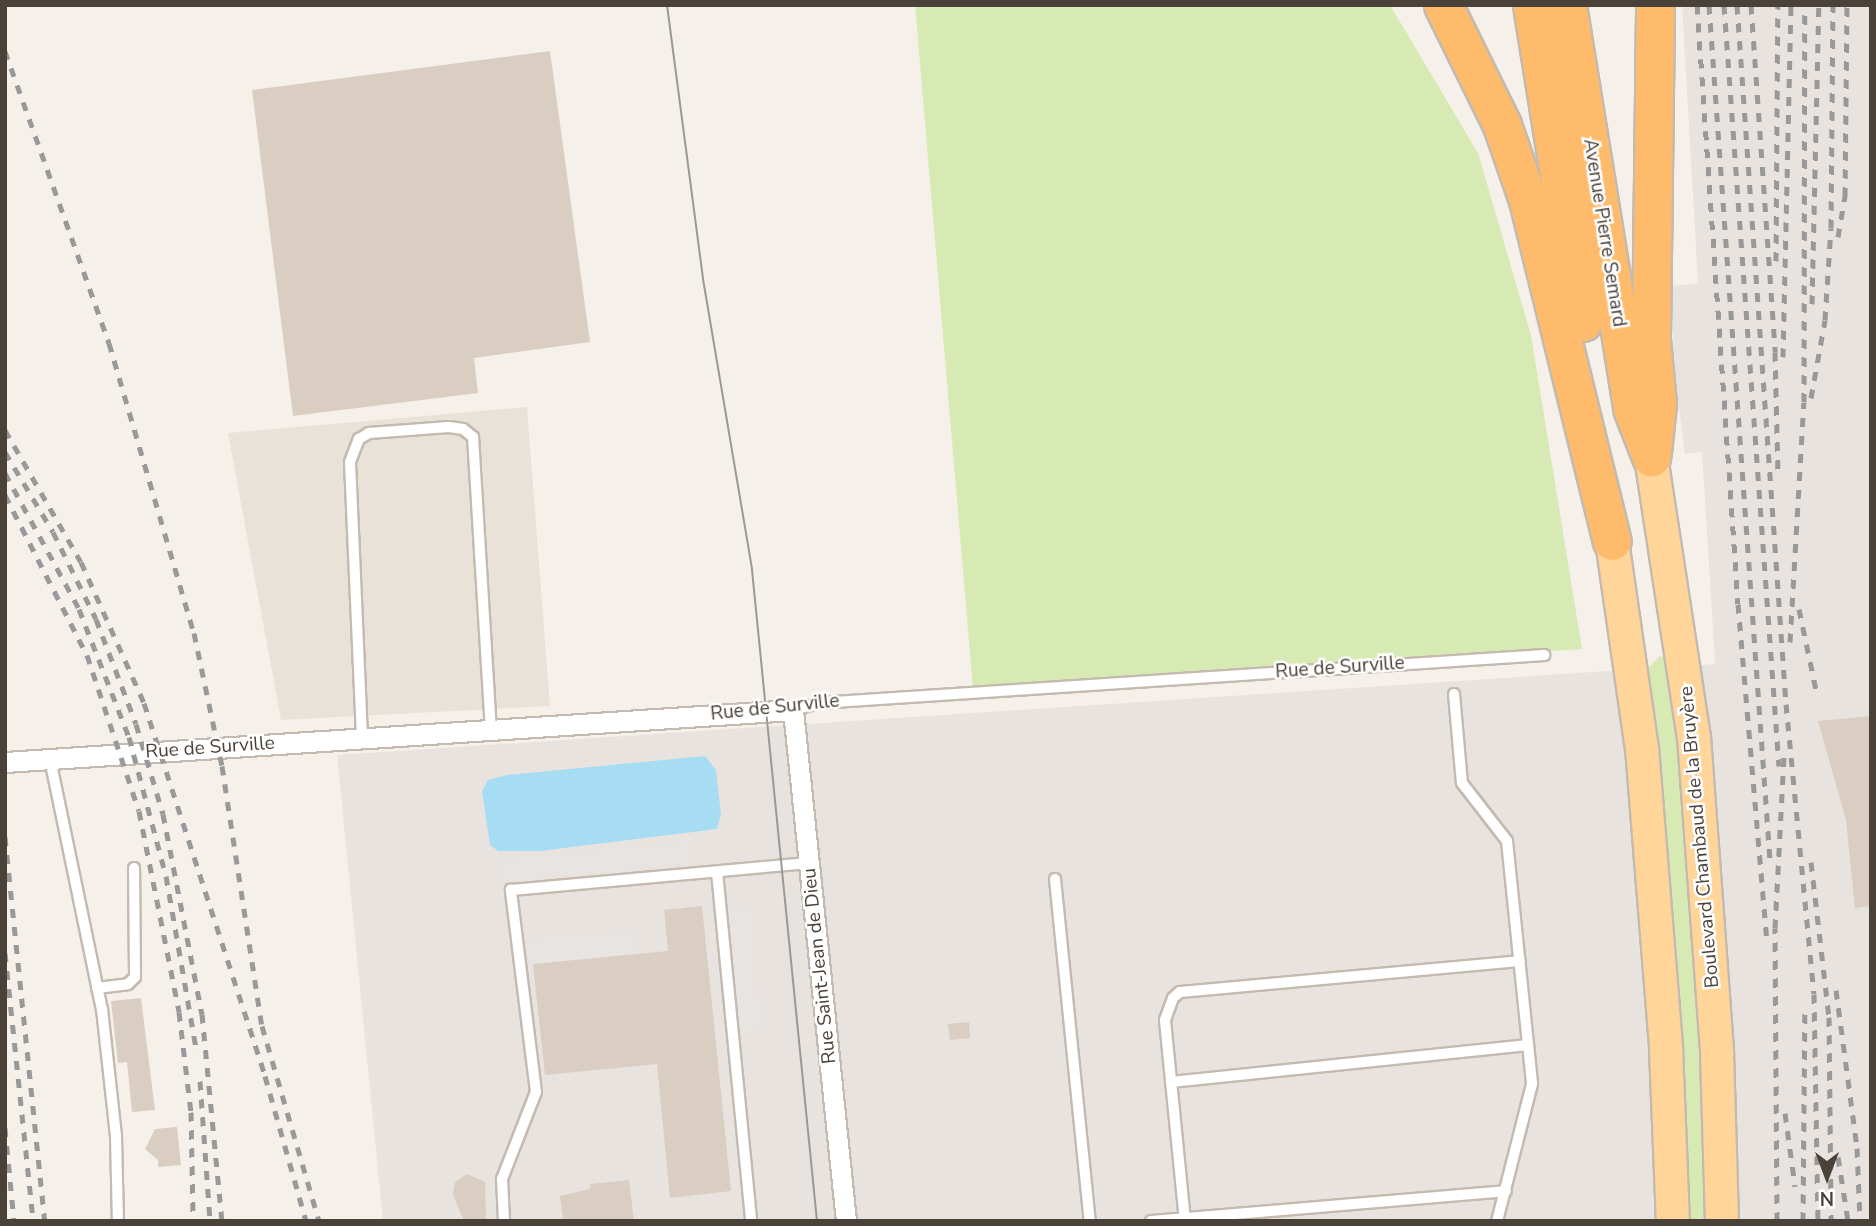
<!DOCTYPE html>
<meta charset="utf-8">
<style>
body{margin:0}
#map{position:relative;width:1876px;height:1226px;overflow:hidden;background:#f5f1ea;font-family:"Nunito Sans",sans-serif}
div>[style]{position:absolute}
.residential>*{inset:0;background:#e9e2d8}
.industrial>*{inset:0;background:#e8e3df}
.green>*{inset:0;background:#d8eab3}
.parking>*{inset:0;background:#e7e4e2}
.water>*{inset:0;background:#a7ddf2}
.building>*{inset:0;background:#dacec2}
.roads{filter:drop-shadow(2px 0 #c4baaf) drop-shadow(-2px 0 #c4baaf) drop-shadow(0 2px #c4baaf) drop-shadow(0 -2px #c4baaf)}
.lane>*{height:10px;margin:-5px;padding:0 5px;transform-origin:5px;border-radius:5px;background:#fff}
.street>*{height:19px;margin:-9.5px;padding:0 9.5px;transform-origin:9.5px;border-radius:9.5px;background:#fff}
.primary>*{height:32px;margin:-16px;padding:0 16px;transform-origin:16px;border-radius:16px;background:#ffd59a}
.highway>*{height:37px;margin:-18.5px;padding:0 18.5px;transform-origin:18.5px;border-radius:18.5px;background:#ffbb6c}
.tram>*{height:2px;margin:-1px;padding:0 1px;transform-origin:1px;border-radius:1px;background:#999}
.rail>*{height:5px;margin-top:-2.5px;transform-origin:0;background:repeating-linear-gradient(90deg,#999 0 9px,transparent 0 18px)}
span{translate:-50% -50%;white-space:nowrap;text-align:center;line-height:1.15;-webkit-text-stroke:5px #fff;paint-order:stroke}
.street-label{font-size:19px;color:#4a4138}
.frame{position:absolute;inset:0;border:7px solid #4a4138;pointer-events:none}
.north{position:absolute;left:1792px;top:1142px;width:70px;height:70px;-webkit-text-stroke:5px #fff;paint-order:stroke;rotate:180deg;font-size:19px;font-weight:700;line-height:28px;text-align:center;color:#4a4138}
.north::after{content:'';display:block;margin:auto;width:24px;height:32px;background:#4a4138;clip-path:polygon(50% 0,100% 100%,50% 72%,0 100%)}
</style>
<div id="map">
<div class="residential">
<div style="clip-path:polygon(527px 407px,550px 706px,281px 720px,228px 433px)"></div>
</div>
<div class="industrial">
<div style="clip-path:polygon(1682px 5px,1871px 5px,1871px 1221px,383px 1221px,337px 755px,1715px 664px,1702px 452px,1685px 454px,1674px 371px,1672px 286px,1698px 283px)"></div>
</div>
<div class="green">
<div style="clip-path:polygon(915px 5px,1390px 5px,1478px 153px,1531px 335px,1582px 649px,973px 689px)"></div>
<div style="clip-path:polygon(1660px 656px,1667px 659px,1675px 697px,1697px 947px,1711px 1221px,1686px 1221px,1666px 838px,1647px 669px)"></div>
</div>
<div class="parking">
<div style="clip-path:polygon(688px 843px,690px 862px,504px 880px,502px 862px)"></div>
<div style="clip-path:polygon(748px 909px,758px 1028px,733px 1031px,721px 910px)"></div>
<div style="clip-path:polygon(632px 932px,633px 954px,533px 964px,530px 941px)"></div>
</div>
<div class="water">
<div style="clip-path:polygon(705px 756px,716px 770px,721px 815px,717px 829px,540px 851px,498px 851px,490px 845px,482px 791px,488px 780px,507px 775px)"></div>
</div>
<div class="building">
<div style="clip-path:polygon(550px 51px,590px 342px,474px 358px,478px 393px,293px 416px,252px 90px)"></div>
<div style="clip-path:polygon(1871px 716px,1871px 906px,1855px 908px,1846px 820px,1818px 721px)"></div>
<div style="clip-path:polygon(702px 906px,731px 1191px,670px 1198px,657px 1064px,545px 1075px,533px 964px,668px 951px,664px 910px)"></div>
<div style="clip-path:polygon(141px 998px,155px 1110px,132px 1112px,127px 1062px,118px 1063px,111px 1001px)"></div>
<div style="clip-path:polygon(969px 1022px,970px 1038px,950px 1040px,948px 1024px)"></div>
<div style="clip-path:polygon(177px 1127px,181px 1165px,158px 1167px,158px 1160px,145px 1149px,155px 1129px)"></div>
<div style="clip-path:polygon(467px 1174px,485px 1182px,486px 1221px,464px 1221px,453px 1195px,455px 1182px)"></div>
<div style="clip-path:polygon(629px 1180px,634px 1221px,563px 1221px,560px 1196px,590px 1189px,590px 1184px)"></div>
</div>
<div class="roads">
<div class="lane">
<div style="left:1454px;top:694px;width:89px;rotate:84.9deg"></div>
<div style="left:1462px;top:783px;width:73px;rotate:52.2deg"></div>
<div style="left:1507px;top:841px;width:244px;rotate:84.1deg"></div>
<div style="left:1532px;top:1084px;width:141px;rotate:104.3deg"></div>
<div style="left:793px;top:710px;width:27px;rotate:-15deg"></div>
<div style="left:819px;top:703px;width:727px;rotate:-3.79deg"></div>
<div style="left:362px;top:737px;width:275px;rotate:-92.5deg"></div>
<div style="left:350px;top:462px;width:25px;rotate:-69deg"></div>
<div style="left:359px;top:439px;width:12px;rotate:-31deg"></div>
<div style="left:369px;top:433px;width:80px;rotate:-4.3deg"></div>
<div style="left:449px;top:427px;width:14px;rotate:8deg"></div>
<div style="left:463px;top:429px;width:13px;rotate:39deg"></div>
<div style="left:473px;top:437px;width:292px;rotate:86.5deg"></div>
<div style="left:50px;top:759px;width:255px;rotate:78.3deg"></div>
<div style="left:102px;top:1009px;width:128px;rotate:83.7deg"></div>
<div style="left:116px;top:1136px;width:85px;rotate:88.7deg"></div>
<div style="left:717px;top:872px;width:351px;rotate:84.4deg"></div>
<div style="left:1055px;top:879px;width:344px;rotate:84.2deg"></div>
<div style="left:97px;top:988px;width:31px;rotate:-7deg"></div>
<div style="left:128px;top:984px;width:10px;rotate:-45deg"></div>
<div style="left:135px;top:977px;width:109px;rotate:-90.5deg"></div>
<div style="left:1171px;top:1082px;width:359px;rotate:-5.9deg"></div>
<div style="left:504px;top:1221px;width:42px;rotate:-92.7deg"></div>
<div style="left:502px;top:1179px;width:93px;rotate:-68.7deg"></div>
<div style="left:536px;top:1092px;width:204px;rotate:-97.1deg"></div>
<div style="left:511px;top:890px;width:299px;rotate:-5.2deg"></div>
<div style="left:1151px;top:1221px;width:356px;rotate:-4.8deg"></div>
<div style="left:1185px;top:1221px;width:202px;rotate:-95.7deg"></div>
<div style="left:1165px;top:1020px;width:23px;rotate:-70deg"></div>
<div style="left:1173px;top:998px;width:9px;rotate:-41deg"></div>
<div style="left:1180px;top:992px;width:341px;rotate:-5.2deg"></div>
</div>
<div class="street">
<div style="left:5px;top:762px;width:790px;rotate:-3.78deg"></div>
<div style="left:793px;top:710px;width:514px;rotate:84.08deg"></div>
</div>
<div class="primary">
<div style="left:1651px;top:457px;width:283px;rotate:81.3deg"></div>
<div style="left:1694px;top:737px;width:317px;rotate:85.8deg"></div>
<div style="left:1717px;top:1053px;width:168px;rotate:88.3deg"></div>
<div style="left:1612px;top:541px;width:209px;rotate:81.8deg"></div>
<div style="left:1642px;top:748px;width:302px;rotate:85.4deg"></div>
<div style="left:1666px;top:1049px;width:172px;rotate:87.7deg"></div>
</div>
<div class="highway">
<div style="left:1443px;top:5px;width:134px;rotate:63.8deg"></div>
<div style="left:1502px;top:125px;width:79px;rotate:70.9deg"></div>
<div style="left:1528px;top:200px;width:351px;rotate:76.2deg"></div>
<div style="left:1532px;top:5px;width:321px;rotate:80.9deg"></div>
<div style="left:1567px;top:5px;width:408px;rotate:80.8deg"></div>
<div style="left:1632px;top:408px;width:53px;rotate:68.8deg"></div>
<div style="left:1652px;top:452px;width:48px;rotate:-84.1deg"></div>
<div style="left:1657px;top:404px;width:65px;rotate:-95.3deg"></div>
<div style="left:1651px;top:339px;width:334px;rotate:-89.3deg"></div>
</div>
</div>
<div class="tram">
<div style="left:667px;top:5px;width:276px;rotate:82.5deg"></div>
<div style="left:703px;top:279px;width:295px;rotate:80.4deg"></div>
<div style="left:752px;top:570px;width:654px;rotate:84.3deg"></div>
</div>
<div class="rail">
<div style="left:1697px;top:5px;width:600px;rotate:86.08deg"></div>
<div style="left:1738px;top:604px;width:338px;rotate:85.1deg"></div>
<div style="left:1709px;top:5px;width:858px;rotate:85.92deg"></div>
<div style="left:1724px;top:5px;width:763px;rotate:85.87deg"></div>
<div style="left:1737px;top:5px;width:701px;rotate:85.99deg"></div>
<div style="left:1786px;top:704px;width:291px;rotate:84.5deg"></div>
<div style="left:1814px;top:994px;width:227px;rotate:89deg"></div>
<div style="left:1751px;top:5px;width:348px;rotate:86deg"></div>
<div style="left:1775px;top:352px;width:119px;rotate:88.6deg"></div>
<div style="left:5px;top:51px;width:310px;rotate:70.4deg"></div>
<div style="left:109px;top:343px;width:302px;rotate:73.7deg"></div>
<div style="left:194px;top:633px;width:136px;rotate:78.1deg"></div>
<div style="left:222px;top:766px;width:263px;rotate:81.3deg"></div>
<div style="left:262px;top:1026px;width:203px;rotate:73.7deg"></div>
<div style="left:1838px;top:237px;width:42px;rotate:-80.3deg"></div>
<div style="left:1845px;top:196px;width:191px;rotate:-89.4deg"></div>
<div style="left:1776px;top:261px;width:256px;rotate:-89.6deg"></div>
<div style="left:1812px;top:304px;width:299px;rotate:-88.7deg"></div>
<div style="left:1783px;top:357px;width:352px;rotate:-88.7deg"></div>
<div style="left:1811px;top:398px;width:79px;rotate:-79.8deg"></div>
<div style="left:1825px;top:320px;width:92px;rotate:-86.3deg"></div>
<div style="left:1831px;top:228px;width:223px;rotate:-89.5deg"></div>
<div style="left:5px;top:430px;width:152px;rotate:60.1deg"></div>
<div style="left:81px;top:562px;width:154px;rotate:65.9deg"></div>
<div style="left:144px;top:703px;width:392px;rotate:72deg"></div>
<div style="left:265px;top:1076px;width:151px;rotate:74.2deg"></div>
<div style="left:5px;top:452px;width:93px;rotate:59deg"></div>
<div style="left:53px;top:532px;width:97px;rotate:63.7deg"></div>
<div style="left:96px;top:619px;width:112px;rotate:69.1deg"></div>
<div style="left:136px;top:724px;width:94px;rotate:73.3deg"></div>
<div style="left:163px;top:814px;width:204px;rotate:79deg"></div>
<div style="left:202px;top:1014px;width:208px;rotate:84.5deg"></div>
<div style="left:5px;top:473px;width:155px;rotate:61.4deg"></div>
<div style="left:79px;top:609px;width:137px;rotate:68.7deg"></div>
<div style="left:129px;top:737px;width:144px;rotate:75.1deg"></div>
<div style="left:166px;top:876px;width:180px;rotate:80.1deg"></div>
<div style="left:5px;top:495px;width:180px;rotate:62.9deg"></div>
<div style="left:87px;top:655px;width:164px;rotate:71.6deg"></div>
<div style="left:139px;top:811px;width:205px;rotate:78.7deg"></div>
<div style="left:179px;top:1012px;width:101px;rotate:83.2deg"></div>
<div style="left:191px;top:1112px;width:109px;rotate:88.9deg"></div>
<div style="left:1799px;top:609px;width:83px;rotate:78.1deg"></div>
<div style="left:1790px;top:642px;width:240px;rotate:-86.7deg"></div>
<div style="left:1804px;top:402px;width:397px;rotate:-89.9deg"></div>
<div style="left:5px;top:837px;width:386px;rotate:84.1deg"></div>
<div style="left:1811px;top:862px;width:156px;rotate:83.4deg"></div>
<div style="left:1829px;top:1017px;width:204px;rotate:89.4deg"></div>
<div style="left:5px;top:953px;width:269px;rotate:84deg"></div>
<div style="left:1836px;top:990px;width:159px;rotate:82.4deg"></div>
<div style="left:1857px;top:1148px;width:73px;rotate:87.6deg"></div>
<div style="left:200px;top:1081px;width:140px;rotate:85.9deg"></div>
<div style="left:1785px;top:1113px;width:74px;rotate:82.2deg"></div>
<div style="left:5px;top:1128px;width:93px;rotate:84.5deg"></div>
<div style="left:1838px;top:1157px;width:65px;rotate:81.1deg"></div>
<div style="left:1777px;top:1221px;width:293px;rotate:-90.4deg"></div>
<div style="left:1775px;top:928px;width:171px;rotate:-87deg"></div>
<div style="left:1803px;top:1221px;width:210px;rotate:-89.5deg"></div>
</div>
<div class="street-label">
<span style="left:1604px;top:233px;rotate:81deg">Avenue Pierre Semard</span>
<span style="left:1340px;top:668px;rotate:-4deg">Rue de Surville</span>
<span style="left:775px;top:708px;rotate:-6deg">Rue de Surville</span>
<span style="left:210px;top:748px;rotate:-4deg">Rue de Surville</span>
<span style="left:1700px;top:837px;rotate:-95deg">Boulevard Chambaud de la Bruyère</span>
<span style="left:820px;top:966px;rotate:-96deg">Rue Saint-Jean de Dieu</span>
</div>
<div class="frame"></div>
<div class="north">N</div>
</div>
